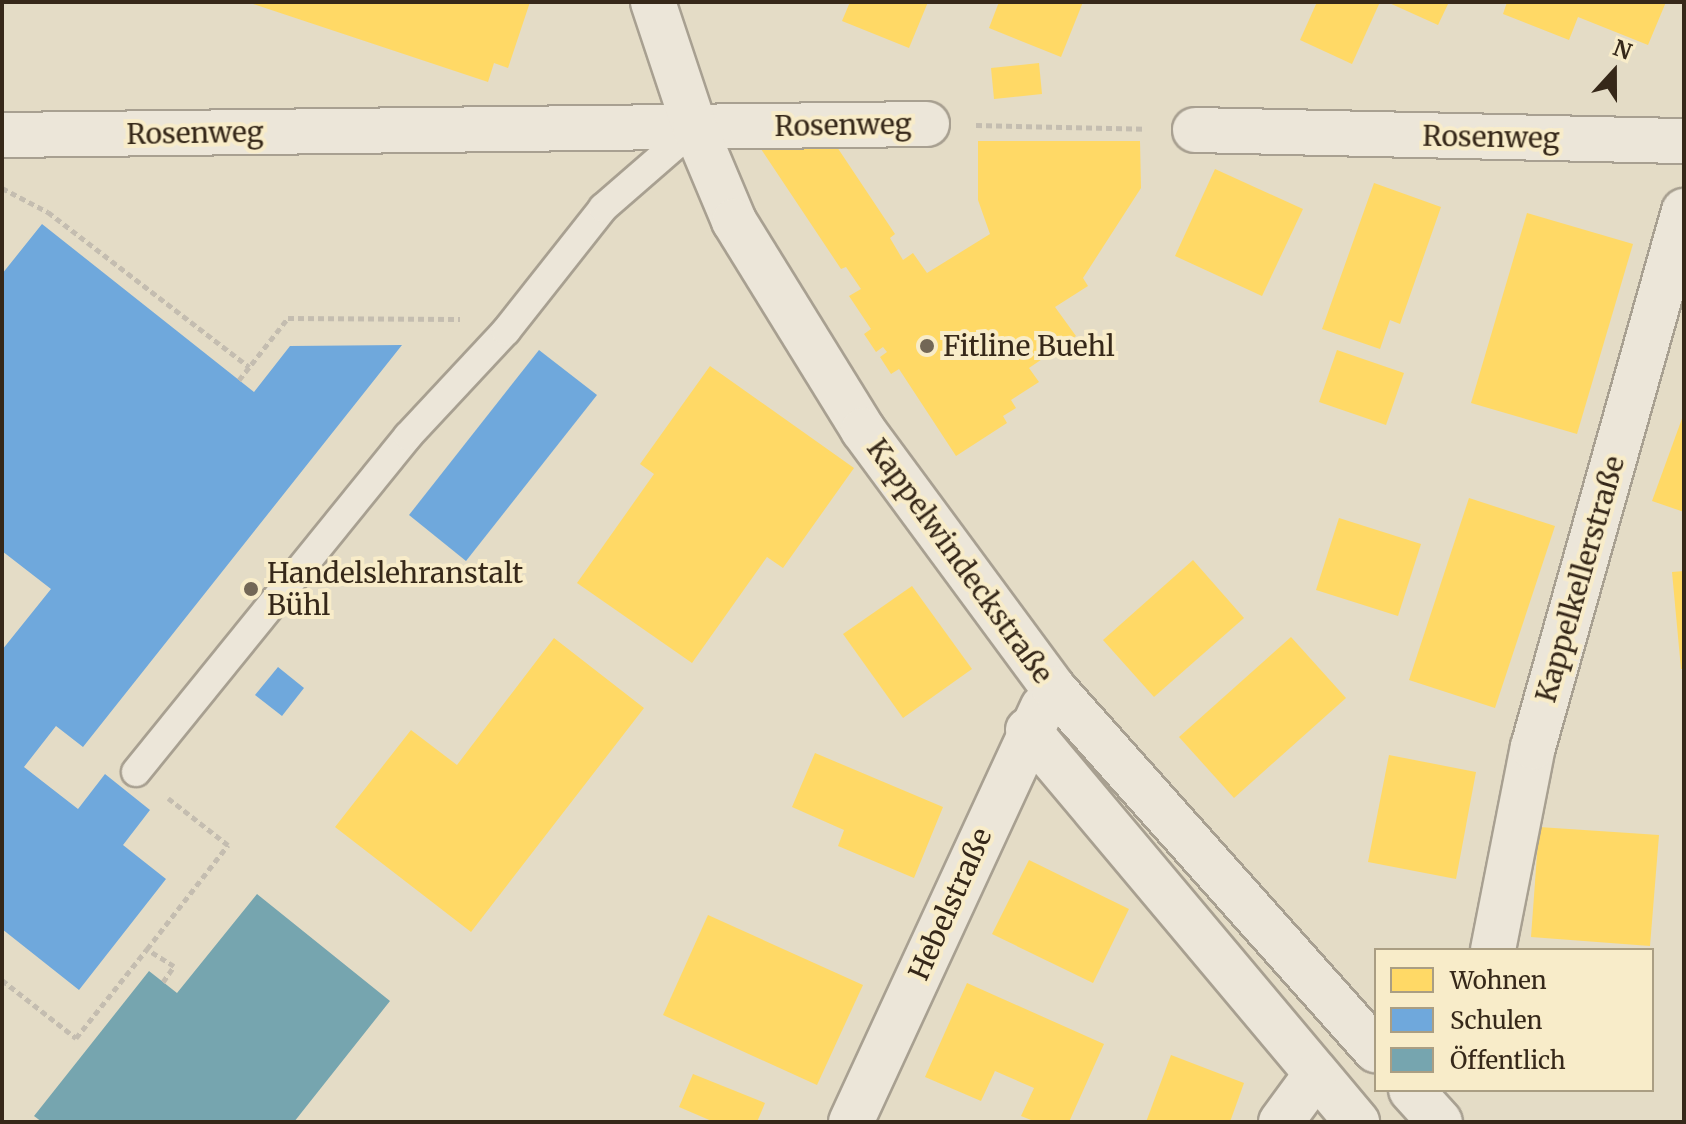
<!DOCTYPE html>
<meta charset="utf-8">
<style>
body{margin:0}
#map{position:relative;width:1686px;height:1124px;overflow:hidden;background:#e4dcc6;font-family:Merriweather,serif}
div>[style]{position:absolute}
.homes>*{inset:0;background:#ffd966}
.schools>*{inset:0;background:#6fa8dc}
.public>*{inset:0;background:#76a5af}
.path>*{height:5px;margin-top:-2.5px;transform-origin:0;background:repeating-linear-gradient(90deg,#c4bdb0 0 6px,transparent 0 10px)}
.roads{filter:drop-shadow(2px 0 #a8a091) drop-shadow(-2px 0 #a8a091) drop-shadow(0 2px #a8a091) drop-shadow(0 -2px #a8a091)}
.service>*{height:28px;margin:-14px;padding:0 14px;transform-origin:14px;border-radius:14px;background:#ece6d9}
.minor>*{height:44px;margin:-22px;padding:0 22px;transform-origin:22px;border-radius:22px;background:#ece6d9}
.tertiary>*{height:44px;margin:-22px;padding:0 22px;transform-origin:22px;border-radius:22px;background:#ece6d9}
.dots>*{width:22px;height:22px;translate:-50% -50%;box-sizing:border-box;border:4px solid #f8ecc9;border-radius:50%}
span{translate:-50% -50%;white-space:nowrap;text-align:center;line-height:1.15;-webkit-text-stroke:8px #f8ecc9;paint-order:stroke}
.street-label{font-size:28px;color:#362819}
.poi-label{font-size:28px;color:#362819}
.left{translate:0 -50%;text-align:left}
.frame{position:absolute;inset:0;border:4px solid #362819;pointer-events:none}
.legend{position:absolute;left:1374px;top:948px;width:280px;height:144px;box-sizing:border-box;background:#f8ecc9;border:2px solid #aa9e83;margin:0;padding:10px 14px;list-style:none;font-size:24px;color:#362819}
.legend li{display:flex;align-items:center;gap:16px;height:40px}
.legend b{width:40px;border:2px solid #aa9e83}
.north{position:absolute;left:1574px;top:32px;width:80px;height:80px;-webkit-text-stroke:6px #f8ecc9;paint-order:stroke;rotate:21deg;font-size:22px;font-weight:700;line-height:32px;text-align:center;color:#362819}
.north::after{content:'';display:block;margin:auto;width:28px;height:36px;background:#362819;clip-path:polygon(50% 0,100% 100%,50% 72%,0 100%)}
</style>
<div id="map">
<div class="homes">
<div style="clip-path:polygon(247px 2px,530px 2px,508px 68px,494px 63px,488px 82px)"></div>
<div style="clip-path:polygon(850px 2px,928px 2px,909px 48px,842px 21px)"></div>
<div style="clip-path:polygon(999px 2px,1083px 2px,1061px 57px,989px 28px)"></div>
<div style="clip-path:polygon(1317px 2px,1380px 2px,1352px 64px,1300px 40px)"></div>
<div style="clip-path:polygon(1387px 2px,1449px 2px,1438px 25px)"></div>
<div style="clip-path:polygon(1507px 2px,1666px 2px,1648px 45px,1578px 17px,1569px 40px,1503px 14px)"></div>
<div style="clip-path:polygon(1039px 63px,1042px 94px,994px 99px,991px 68px)"></div>
<div style="clip-path:polygon(755px 140px,833px 141px,895px 234px,890px 238px,903px 260px,913px 253px,927px 273px,990px 234px,978px 200px,978px 141px,1140px 141px,1141px 188px,1083px 278px,1088px 286px,1055px 307px,1076px 336px,1029px 368px,1039px 382px,1011px 400px,1016px 408px,1003px 416px,1007px 423px,956px 456px,899px 369px,891px 374px,880px 357px,887px 352px,883px 347px,876px 352px,864px 334px,871px 329px,849px 296px,861px 289px,846px 267px,841px 269px)"></div>
<div style="clip-path:polygon(1215px 169px,1303px 209px,1262px 296px,1175px 256px)"></div>
<div style="clip-path:polygon(1374px 183px,1441px 207px,1400px 324px,1390px 320px,1380px 349px,1322px 329px)"></div>
<div style="clip-path:polygon(1527px 213px,1633px 244px,1577px 434px,1471px 403px)"></div>
<div style="clip-path:polygon(1337px 350px,1404px 373px,1386px 425px,1319px 402px)"></div>
<div style="clip-path:polygon(710px 366px,854px 468px,783px 568px,767px 557px,692px 663px,577px 583px,654px 474px,640px 464px)"></div>
<div style="clip-path:polygon(1684px 413px,1684px 512px,1652px 501px)"></div>
<div style="clip-path:polygon(1469px 498px,1555px 526px,1495px 708px,1409px 680px)"></div>
<div style="clip-path:polygon(1339px 518px,1421px 544px,1398px 616px,1316px 590px)"></div>
<div style="clip-path:polygon(1193px 560px,1244px 618px,1154px 697px,1103px 640px)"></div>
<div style="clip-path:polygon(1684px 571px,1684px 669px,1681px 669px,1672px 572px)"></div>
<div style="clip-path:polygon(912px 586px,972px 669px,903px 718px,843px 634px)"></div>
<div style="clip-path:polygon(1291px 637px,1346px 698px,1234px 798px,1179px 737px)"></div>
<div style="clip-path:polygon(554px 638px,644px 708px,471px 932px,335px 827px,411px 730px,457px 765px)"></div>
<div style="clip-path:polygon(815px 753px,943px 807px,914px 878px,838px 846px,844px 830px,792px 807px)"></div>
<div style="clip-path:polygon(1389px 755px,1476px 772px,1456px 879px,1368px 862px)"></div>
<div style="clip-path:polygon(1539px 827px,1659px 835px,1650px 946px,1531px 937px)"></div>
<div style="clip-path:polygon(1029px 860px,1129px 909px,1093px 983px,992px 934px)"></div>
<div style="clip-path:polygon(708px 915px,863px 985px,817px 1085px,663px 1015px)"></div>
<div style="clip-path:polygon(967px 983px,1104px 1044px,1069px 1122px,1036px 1122px,1021px 1116px,1034px 1088px,995px 1071px,981px 1101px,925px 1077px)"></div>
<div style="clip-path:polygon(1171px 1055px,1244px 1083px,1230px 1122px,1146px 1122px)"></div>
<div style="clip-path:polygon(693px 1074px,765px 1103px,757px 1122px,714px 1122px,679px 1107px)"></div>
</div>
<div class="schools">
<div style="clip-path:polygon(42px 224px,254px 392px,290px 346px,402px 345px,83px 747px,56px 726px,24px 767px,78px 809px,105px 774px,150px 810px,123px 845px,166px 879px,79px 990px,2px 929px,2px 650px,51px 589px,2px 551px,2px 274px)"></div>
<div style="clip-path:polygon(539px 350px,597px 395px,466px 561px,409px 515px)"></div>
<div style="clip-path:polygon(278px 667px,304px 688px,282px 716px,255px 695px)"></div>
</div>
<div class="public">
<div style="clip-path:polygon(257px 894px,390px 1001px,294px 1122px,42px 1122px,34px 1116px,149px 971px,177px 993px)"></div>
</div>
<div class="path">
<div style="left:976px;top:125px;width:170px;rotate:1.3deg"></div>
<div style="left:2px;top:188px;width:52px;rotate:27.6deg"></div>
<div style="left:48px;top:212px;width:254px;rotate:37.6deg"></div>
<div style="left:239px;top:380px;width:79px;rotate:-51.7deg"></div>
<div style="left:288px;top:318px;width:172px;rotate:0.3deg"></div>
<div style="left:2px;top:980px;width:94px;rotate:38.1deg"></div>
<div style="left:76px;top:1038px;width:114px;rotate:-51.4deg"></div>
<div style="left:163px;top:982px;width:19px;rotate:-55deg"></div>
<div style="left:174px;top:966px;width:32px;rotate:-148deg"></div>
<div style="left:147px;top:949px;width:132px;rotate:-52.1deg"></div>
<div style="left:228px;top:845px;width:76px;rotate:-141.9deg"></div>
</div>
<div class="roads">
<div class="service">
<div style="left:136px;top:772px;width:432px;rotate:-51deg"></div>
<div style="left:408px;top:436px;width:144px;rotate:-47deg"></div>
<div style="left:506px;top:331px;width:157px;rotate:-51.7deg"></div>
<div style="left:603px;top:208px;width:122px;rotate:-41deg"></div>
</div>
<div class="minor">
<div style="left:1195px;top:130px;width:489px;rotate:1.3deg"></div>
<div style="left:2px;top:135px;width:925px;rotate:-0.68deg"></div>
<div style="left:1028px;top:730px;width:512px;rotate:49.99deg"></div>
<div style="left:1493px;top:950px;width:207px;rotate:-78.9deg"></div>
<div style="left:1533px;top:747px;width:557px;rotate:-74.27deg"></div>
<div style="left:851px;top:1122px;width:457px;rotate:-65.2deg"></div>
<div style="left:1281px;top:1122px;width:56px;rotate:-53.7deg"></div>
</div>
<div class="tertiary">
<div style="left:653px;top:2px;width:133px;rotate:71.6deg"></div>
<div style="left:695px;top:128px;width:101px;rotate:67.2deg"></div>
<div style="left:734px;top:221px;width:246px;rotate:58.3deg"></div>
<div style="left:863px;top:430px;width:322px;rotate:53.6deg"></div>
<div style="left:1054px;top:689px;width:484px;rotate:48.3deg"></div>
<div style="left:1411px;top:1090px;width:43px;rotate:47.8deg"></div>
</div>
</div>
<div class="dots">
<div style="left:927px;top:346px;background:#736756"></div>
<div style="left:251px;top:589px;background:#736756"></div>
</div>
<div class="street-label">
<span style="left:843px;top:125px;rotate:-1deg">Rosenweg</span>
<span style="left:195px;top:133px;rotate:-1deg">Rosenweg</span>
<span style="left:1491px;top:137px;rotate:1deg">Rosenweg</span>
<span style="left:960px;top:561px;rotate:54deg">Kappelwindeckstraße</span>
<span style="left:1580px;top:579px;rotate:-74deg">Kappelkellerstraße</span>
<span style="left:950px;top:904px;rotate:-66deg">Hebelstraße</span>
</div>
<div class="poi-label">
<span class="left" style="left:943px;top:346px">Fitline Buehl</span>
<span class="left" style="left:267px;top:589px">Handelslehranstalt<br>Bühl</span>
</div>
<div class="frame"></div>
<ul class="legend">
<li><b style="height:22px;background:#ffd966"></b>Wohnen</li>
<li><b style="height:22px;background:#6fa8dc"></b>Schulen</li>
<li><b style="height:22px;background:#76a5af"></b>Öffentlich</li>
</ul>
<div class="north">N</div>
</div>
